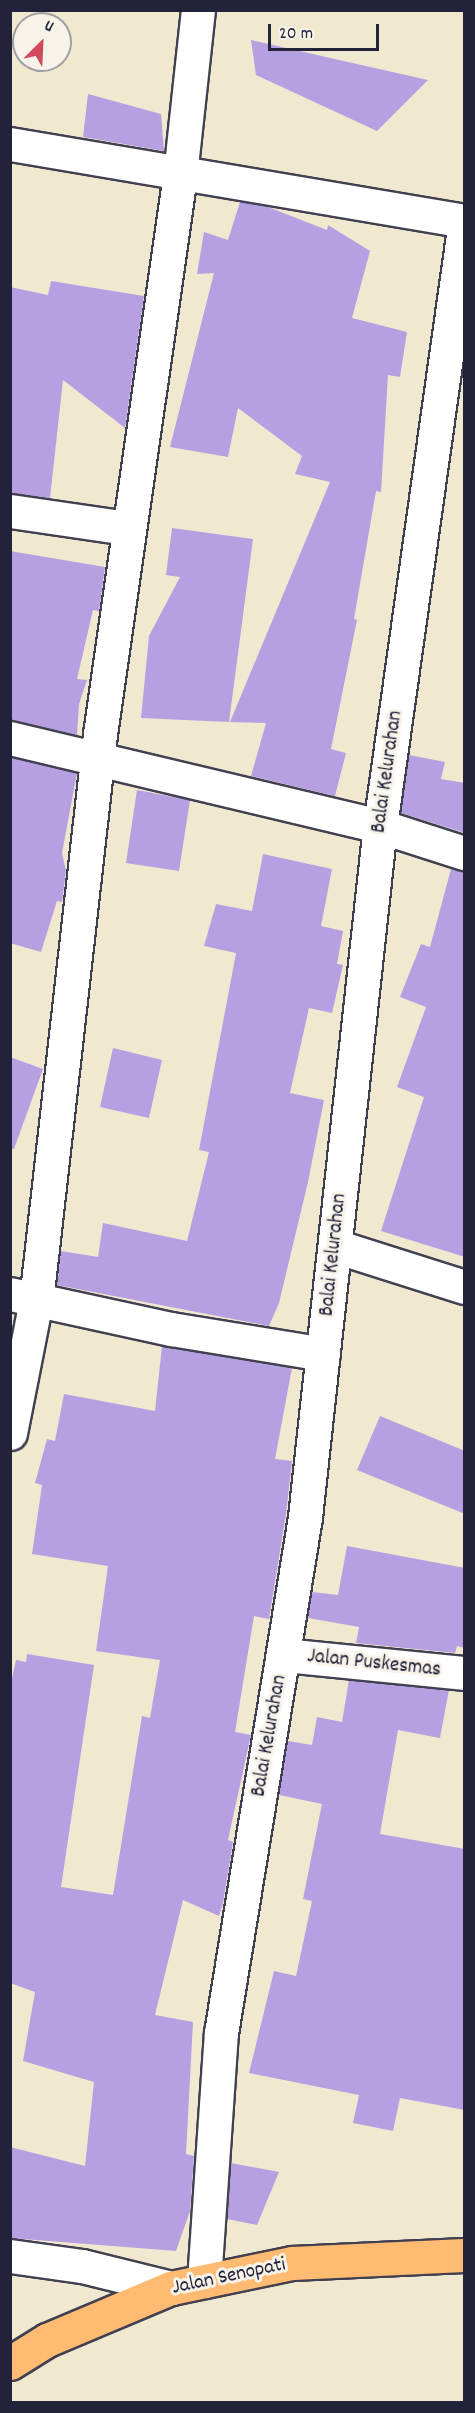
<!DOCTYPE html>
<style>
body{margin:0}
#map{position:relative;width:475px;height:2413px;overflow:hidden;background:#f1e8d0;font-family:Dekko,sans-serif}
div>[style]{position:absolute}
.building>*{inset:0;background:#b6a0e2}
.roads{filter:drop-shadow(2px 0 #414051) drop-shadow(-2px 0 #414051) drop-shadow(0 2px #414051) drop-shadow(0 -2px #414051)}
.minor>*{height:33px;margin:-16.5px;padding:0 16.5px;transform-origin:16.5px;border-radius:16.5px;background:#fff}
.major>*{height:33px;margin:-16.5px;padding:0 16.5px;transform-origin:16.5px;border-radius:16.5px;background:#ffbb71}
span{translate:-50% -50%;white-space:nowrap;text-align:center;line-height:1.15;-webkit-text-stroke:6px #f7f3e8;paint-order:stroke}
.street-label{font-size:21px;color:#22223b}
.frame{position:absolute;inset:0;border:12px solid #22223b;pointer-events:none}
.north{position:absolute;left:12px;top:12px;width:60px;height:60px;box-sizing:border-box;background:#f7f3e8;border:2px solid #a29fa3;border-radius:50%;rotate:24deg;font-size:16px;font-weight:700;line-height:24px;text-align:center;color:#22223b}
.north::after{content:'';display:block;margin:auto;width:21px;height:27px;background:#d1495b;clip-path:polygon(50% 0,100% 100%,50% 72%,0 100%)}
.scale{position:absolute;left:268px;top:24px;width:111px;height:27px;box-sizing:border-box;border:3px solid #22223b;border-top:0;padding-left:8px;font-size:18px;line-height:21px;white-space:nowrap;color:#22223b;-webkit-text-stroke:4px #f7f3e8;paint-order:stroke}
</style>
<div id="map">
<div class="building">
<div style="clip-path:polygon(251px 40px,428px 80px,377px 131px,256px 75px)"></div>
<div style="clip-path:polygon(88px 94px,161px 114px,164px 151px,83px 137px)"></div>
<div style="clip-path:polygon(240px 202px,268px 207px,327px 230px,328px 225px,370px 251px,352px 318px,407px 332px,400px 377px,388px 375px,381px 492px,376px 491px,354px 619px,357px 620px,331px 749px,346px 753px,335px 796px,251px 776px,266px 723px,230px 722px,330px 482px,295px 474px,302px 456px,238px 408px,228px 457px,170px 447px,214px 273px,197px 274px,204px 232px,228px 240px)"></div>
<div style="clip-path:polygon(51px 281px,144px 296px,125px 428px,63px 380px,50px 498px,10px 493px,10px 287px,48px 295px)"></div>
<div style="clip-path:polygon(172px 528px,253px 539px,229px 722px,141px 718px,149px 636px,180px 577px,166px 575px)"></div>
<div style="clip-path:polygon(10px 551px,105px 567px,99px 611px,93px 610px,77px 679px,87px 680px,79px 704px,77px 735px,10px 720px)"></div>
<div style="clip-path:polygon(409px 755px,445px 762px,441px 779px,465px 783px,465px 833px,401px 813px)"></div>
<div style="clip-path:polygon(10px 757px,77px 773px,62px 853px,66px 871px,62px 902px,57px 901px,41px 952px,10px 943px)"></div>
<div style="clip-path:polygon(137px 790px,190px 800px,179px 871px,126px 863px)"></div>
<div style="clip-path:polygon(263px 854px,332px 869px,321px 926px,343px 931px,337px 964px,343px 965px,332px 1013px,309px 1008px,290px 1093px,324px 1100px,308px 1182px,279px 1303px,269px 1326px,57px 1285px,61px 1251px,98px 1257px,103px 1223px,187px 1241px,209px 1152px,199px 1150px,236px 953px,204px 946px,216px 904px,252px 911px)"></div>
<div style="clip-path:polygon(451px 869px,465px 871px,465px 1257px,381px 1231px,424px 1097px,397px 1087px,426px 1007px,400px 997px,421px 944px,430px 947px)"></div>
<div style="clip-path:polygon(113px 1048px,162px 1060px,149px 1118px,100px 1107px)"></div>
<div style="clip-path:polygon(10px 1057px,43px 1069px,14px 1149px,10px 1149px)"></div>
<div style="clip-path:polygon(162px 1346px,292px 1368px,275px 1459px,292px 1461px,286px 1514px,269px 1619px,254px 1616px,235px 1732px,251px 1735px,228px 1840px,233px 1842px,223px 1903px,219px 1916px,183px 1900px,155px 2015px,193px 2022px,186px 2154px,194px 2156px,190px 2211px,176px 2251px,10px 2238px,10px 2147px,85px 2166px,94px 2082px,23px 2061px,35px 1992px,10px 1983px,10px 1688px,16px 1660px,26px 1662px,27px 1654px,94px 1665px,61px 1887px,113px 1895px,142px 1716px,150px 1718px,160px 1660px,96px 1651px,108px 1566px,32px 1554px,42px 1485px,35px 1483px,47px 1439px,55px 1441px,64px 1394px,155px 1411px)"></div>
<div style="clip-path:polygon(380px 1416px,465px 1451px,465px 1514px,357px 1470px)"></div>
<div style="clip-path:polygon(347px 1546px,465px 1568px,465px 1648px,457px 1646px,455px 1653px,356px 1643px,359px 1627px,308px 1618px,312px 1592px,338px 1595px)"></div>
<div style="clip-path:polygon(349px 1680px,449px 1690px,440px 1738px,398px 1730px,380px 1834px,465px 1849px,465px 2110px,400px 2098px,393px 2131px,353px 2123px,359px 2095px,249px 2073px,274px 1971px,296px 1976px,312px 1901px,303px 1899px,322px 1804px,279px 1795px,288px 1741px,312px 1745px,317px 1717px,342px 1722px)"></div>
<div style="clip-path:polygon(231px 2163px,279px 2172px,257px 2225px,227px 2219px)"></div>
</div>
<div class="roads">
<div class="minor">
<div style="left:10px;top:144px;width:460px;rotate:9.6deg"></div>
<div style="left:10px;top:511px;width:118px;rotate:8.3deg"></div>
<div style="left:10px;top:738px;width:380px;rotate:13.4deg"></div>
<div style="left:380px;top:826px;width:88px;rotate:17.8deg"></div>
<div style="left:335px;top:1246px;width:135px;rotate:17.6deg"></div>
<div style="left:10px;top:1294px;width:165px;rotate:12.3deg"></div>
<div style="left:171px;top:1329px;width:154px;rotate:9.3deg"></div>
<div style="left:10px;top:1433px;width:135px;rotate:-78.9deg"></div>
<div style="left:36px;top:1301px;width:571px;rotate:-83.56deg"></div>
<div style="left:100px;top:734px;width:565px;rotate:-81.86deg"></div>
<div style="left:180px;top:175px;width:166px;rotate:-83.8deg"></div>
<div style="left:284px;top:1655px;width:181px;rotate:5.7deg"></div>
<div style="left:10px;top:2256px;width:73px;rotate:7.9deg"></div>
<div style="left:82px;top:2266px;width:92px;rotate:13.9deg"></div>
<div style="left:204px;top:2281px;width:249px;rotate:-86.1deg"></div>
<div style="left:221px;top:2033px;width:523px;rotate:-80.75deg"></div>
<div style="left:305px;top:1517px;width:695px;rotate:-83.81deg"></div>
<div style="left:380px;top:826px;width:604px;rotate:-82deg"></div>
</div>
<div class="major">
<div style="left:10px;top:2363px;width:44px;rotate:-31.9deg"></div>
<div style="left:47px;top:2340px;width:134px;rotate:-22.8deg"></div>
<div style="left:171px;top:2288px;width:124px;rotate:-11.7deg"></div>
<div style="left:292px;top:2263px;width:172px;rotate:-2.7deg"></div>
</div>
</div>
<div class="street-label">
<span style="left:388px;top:772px;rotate:-82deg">Balai Kelurahan</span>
<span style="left:334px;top:1255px;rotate:-84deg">Balai Kelurahan</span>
<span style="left:374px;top:1664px;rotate:6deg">Jalan Puskesmas</span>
<span style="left:270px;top:1736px;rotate:-80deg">Balai Kelurahan</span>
<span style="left:229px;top:2277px;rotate:-12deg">Jalan Senopati</span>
</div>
<div class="frame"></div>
<div class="north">U</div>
<div class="scale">20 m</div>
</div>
